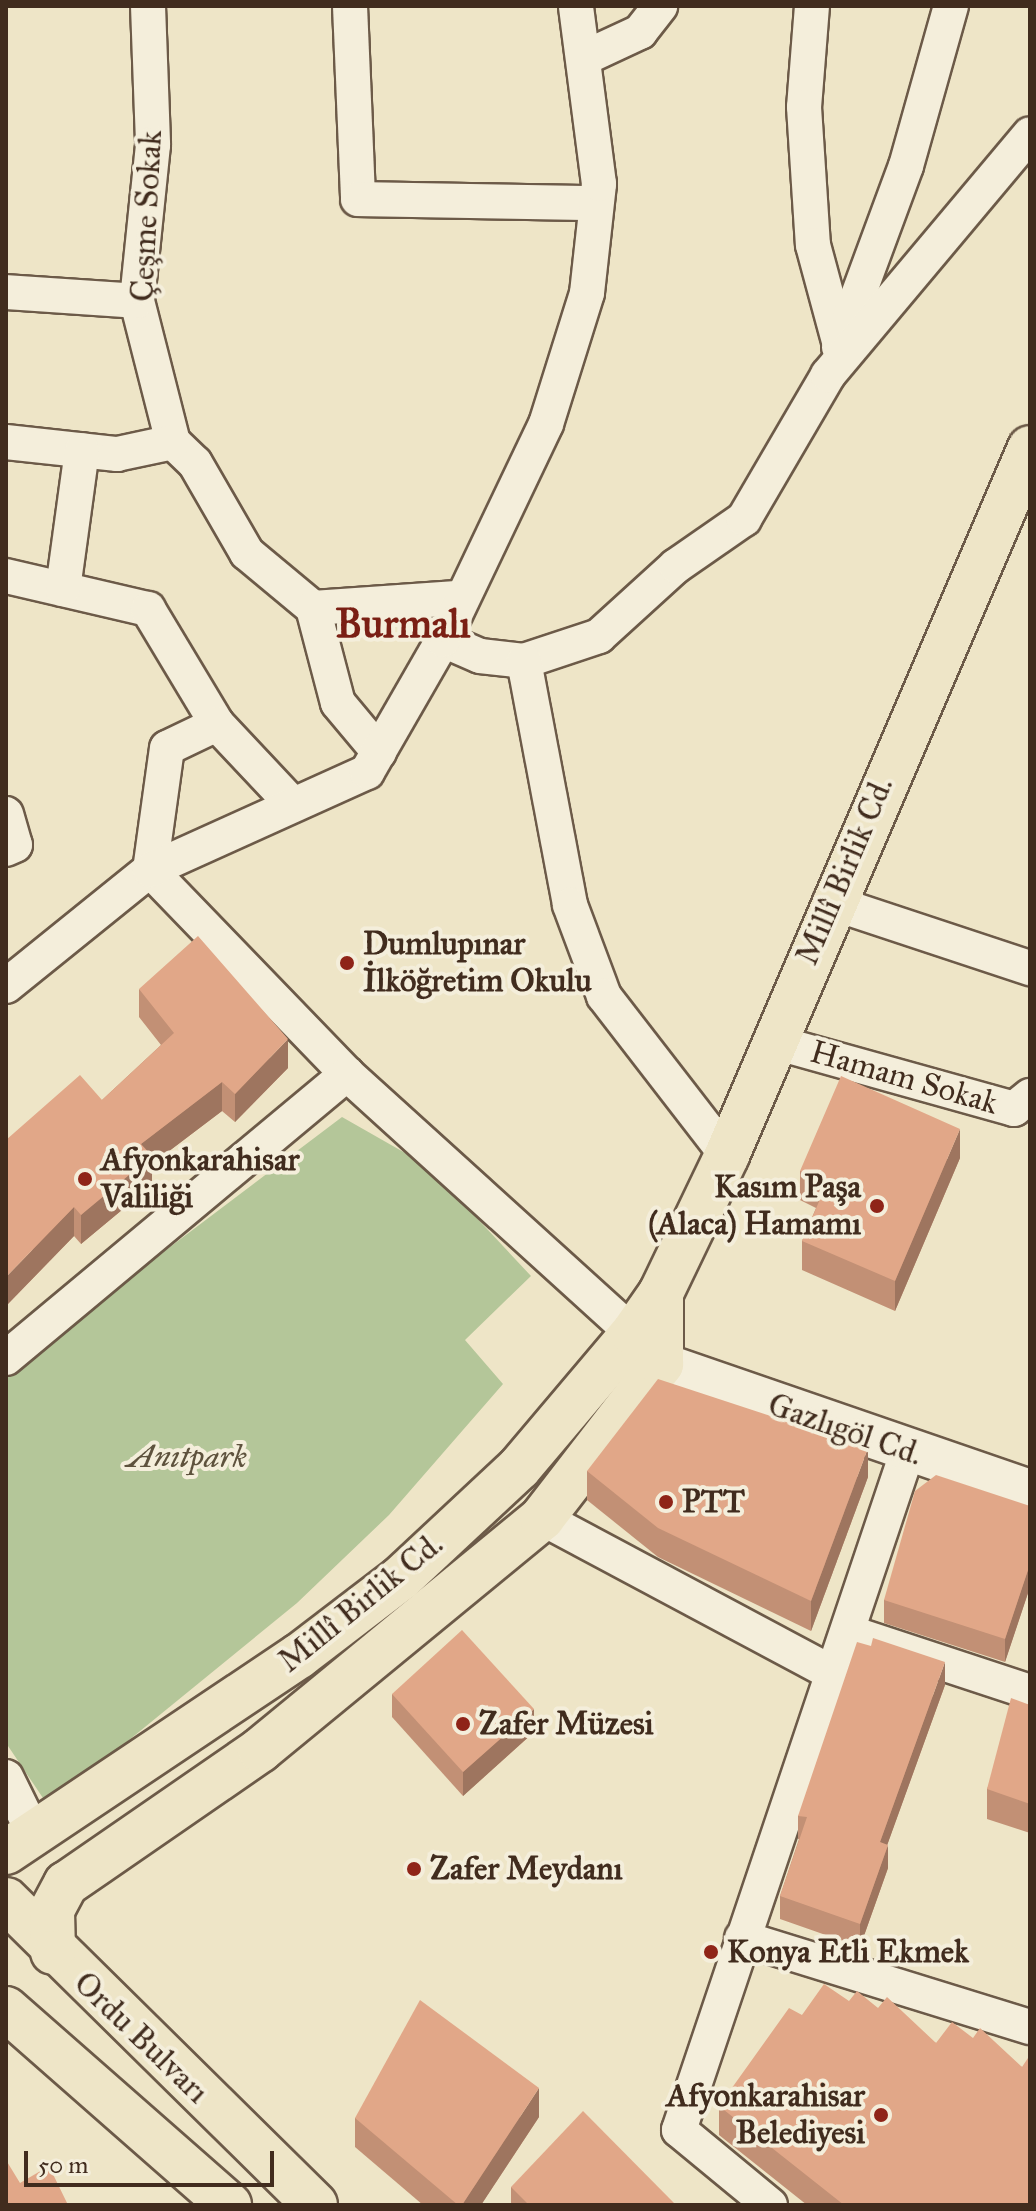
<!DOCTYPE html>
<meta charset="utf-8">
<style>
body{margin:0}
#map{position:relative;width:1036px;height:2211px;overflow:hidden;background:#eee5c7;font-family:"IM FELL Great Primer",serif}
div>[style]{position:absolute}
.green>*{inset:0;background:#b4c699}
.roads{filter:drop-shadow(2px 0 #6c5a48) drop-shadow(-2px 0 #6c5a48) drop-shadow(0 2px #6c5a48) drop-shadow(0 -2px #6c5a48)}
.minor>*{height:34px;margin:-17px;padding:0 17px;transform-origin:17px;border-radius:17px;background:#f4eedb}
.tertiary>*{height:42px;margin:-21px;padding:0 21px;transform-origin:21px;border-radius:21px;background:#f4eedb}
.primary>*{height:44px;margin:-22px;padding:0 22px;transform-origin:22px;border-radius:22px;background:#eee5c7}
.wall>*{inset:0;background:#c29075}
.shaded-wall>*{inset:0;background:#9e755f}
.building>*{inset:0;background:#e1a788}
.dots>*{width:22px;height:22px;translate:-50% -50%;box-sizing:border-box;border:4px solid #f4eedb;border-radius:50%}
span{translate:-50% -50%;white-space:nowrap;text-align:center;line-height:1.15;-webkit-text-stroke:8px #f4eedb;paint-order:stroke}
.street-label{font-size:32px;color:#412c1e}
.poi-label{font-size:32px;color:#412c1e;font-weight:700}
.left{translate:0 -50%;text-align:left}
.right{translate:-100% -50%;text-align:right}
.park-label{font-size:32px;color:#5e523d;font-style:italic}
.district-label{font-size:40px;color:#7a1f14;font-weight:700}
.frame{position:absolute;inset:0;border:8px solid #412c1e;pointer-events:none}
.scale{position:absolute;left:24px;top:2151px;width:250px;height:36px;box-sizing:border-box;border:4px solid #412c1e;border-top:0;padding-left:10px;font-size:24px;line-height:28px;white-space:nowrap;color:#412c1e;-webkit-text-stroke:6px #f4eedb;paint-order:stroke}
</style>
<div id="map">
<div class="green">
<div style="clip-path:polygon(342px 1117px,428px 1166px,531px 1276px,465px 1340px,503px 1384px,389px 1515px,297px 1603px,64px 1793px,45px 1801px,6px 1743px,6px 1371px)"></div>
</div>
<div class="roads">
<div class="minor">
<div style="left:148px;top:6px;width:139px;rotate:87.9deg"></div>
<div style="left:153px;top:145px;width:157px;rotate:95.9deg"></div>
<div style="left:137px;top:301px;width:146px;rotate:75.7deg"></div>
<div style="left:173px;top:442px;width:30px;rotate:44deg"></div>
<div style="left:195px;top:463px;width:104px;rotate:60deg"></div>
<div style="left:247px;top:553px;width:86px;rotate:39.8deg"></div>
<div style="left:313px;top:608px;width:144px;rotate:-4deg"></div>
<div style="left:350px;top:6px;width:193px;rotate:87.6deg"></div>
<div style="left:358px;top:199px;width:238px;rotate:1deg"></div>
<div style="left:812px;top:6px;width:101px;rotate:94.5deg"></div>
<div style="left:804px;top:107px;width:138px;rotate:86.3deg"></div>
<div style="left:813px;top:245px;width:104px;rotate:74.9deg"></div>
<div style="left:584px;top:58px;width:62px;rotate:-24.9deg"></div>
<div style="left:640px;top:32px;width:33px;rotate:-52deg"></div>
<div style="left:6px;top:292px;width:131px;rotate:3.9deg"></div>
<div style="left:839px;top:347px;width:193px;rotate:-69.7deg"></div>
<div style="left:906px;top:166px;width:166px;rotate:-74.3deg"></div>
<div style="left:6px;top:442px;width:112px;rotate:6.2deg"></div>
<div style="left:117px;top:454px;width:57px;rotate:-12.1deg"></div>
<div style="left:6px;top:576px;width:146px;rotate:13.1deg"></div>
<div style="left:148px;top:609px;width:134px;rotate:59deg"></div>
<div style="left:217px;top:724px;width:110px;rotate:46.8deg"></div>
<div style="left:63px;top:589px;width:140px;rotate:-82.2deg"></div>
<div style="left:313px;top:608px;width:98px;rotate:75.3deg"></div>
<div style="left:338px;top:703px;width:64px;rotate:50.1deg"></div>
<div style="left:443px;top:640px;width:40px;rotate:23.4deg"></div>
<div style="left:480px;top:656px;width:44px;rotate:6.5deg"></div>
<div style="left:524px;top:661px;width:79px;rotate:-18.4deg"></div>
<div style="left:599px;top:636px;width:104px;rotate:-42.3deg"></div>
<div style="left:676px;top:566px;width:83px;rotate:-34.7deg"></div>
<div style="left:744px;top:519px;width:167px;rotate:-59.7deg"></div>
<div style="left:828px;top:375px;width:314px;rotate:-50deg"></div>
<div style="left:524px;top:661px;width:248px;rotate:79.3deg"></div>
<div style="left:570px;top:905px;width:97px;rotate:69.5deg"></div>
<div style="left:604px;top:996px;width:201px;rotate:52.3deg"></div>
<div style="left:217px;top:724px;width:55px;rotate:154.4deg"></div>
<div style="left:167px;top:748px;width:123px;rotate:97.9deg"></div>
<div style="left:150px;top:870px;width:284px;rotate:46deg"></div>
<div style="left:347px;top:1074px;width:386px;rotate:42.2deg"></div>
<div style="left:6px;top:814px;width:32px;rotate:74deg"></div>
<div style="left:15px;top:845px;width:10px;rotate:156deg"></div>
<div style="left:830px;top:902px;width:211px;rotate:18.3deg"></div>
<div style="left:6px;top:986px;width:185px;rotate:-38.9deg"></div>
<div style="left:150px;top:870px;width:238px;rotate:-24.3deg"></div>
<div style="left:367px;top:772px;width:152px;rotate:-60.1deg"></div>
<div style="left:443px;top:640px;width:239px;rotate:-64.5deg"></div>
<div style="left:546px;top:424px;width:137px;rotate:-72.6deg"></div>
<div style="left:587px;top:293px;width:110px;rotate:-83.7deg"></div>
<div style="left:599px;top:184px;width:179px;rotate:-97.4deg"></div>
<div style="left:774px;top:1042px;width:249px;rotate:15.6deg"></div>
<div style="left:1014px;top:1109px;width:21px;rotate:-39deg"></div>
<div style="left:6px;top:1358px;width:444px;rotate:-39.8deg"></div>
<div style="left:542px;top:1518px;width:331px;rotate:28.1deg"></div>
<div style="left:848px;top:1632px;width:192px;rotate:18.2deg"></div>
<div style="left:6px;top:1777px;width:64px;rotate:63.8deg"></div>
<div style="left:742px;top:1938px;width:301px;rotate:17.2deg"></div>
<div style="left:770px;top:2205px;width:118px;rotate:-140.5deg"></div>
<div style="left:679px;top:2130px;width:714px;rotate:-71.39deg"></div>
</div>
<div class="tertiary">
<div style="left:661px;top:1364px;width:390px;rotate:19deg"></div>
</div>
<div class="primary">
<div style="left:6px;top:1852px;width:353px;rotate:-33.8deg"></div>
<div style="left:299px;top:1656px;width:128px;rotate:-37.4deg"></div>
<div style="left:401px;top:1578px;width:161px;rotate:-43deg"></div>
<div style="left:519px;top:1468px;width:177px;rotate:-49.8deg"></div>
<div style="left:633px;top:1333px;width:49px;rotate:-55deg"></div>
<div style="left:661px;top:1293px;width:153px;rotate:-64.4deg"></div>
<div style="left:727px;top:1155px;width:769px;rotate:-66.8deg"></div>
<div style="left:6px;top:1900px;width:434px;rotate:44.6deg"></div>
<div style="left:53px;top:1952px;width:42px;rotate:-91.4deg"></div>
<div style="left:52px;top:1910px;width:30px;rotate:-62deg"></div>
<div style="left:66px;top:1884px;width:236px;rotate:-34.6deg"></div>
<div style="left:260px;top:1750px;width:365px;rotate:-39.4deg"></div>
<div style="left:542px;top:1518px;width:195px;rotate:-52.3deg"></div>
<div style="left:661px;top:1364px;width:71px;rotate:-90deg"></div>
<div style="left:6px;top:2009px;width:297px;rotate:41.3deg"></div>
</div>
</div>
<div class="wall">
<div style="clip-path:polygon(139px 989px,288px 1068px,235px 1122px,222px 1111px,152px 1164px,152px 1185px,81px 1244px,74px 1236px,6px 1306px,102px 1100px,161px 1045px,139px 1017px)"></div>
<div style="clip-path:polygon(960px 1158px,895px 1311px,802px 1270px,802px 1241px,816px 1208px,800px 1200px,800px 1171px)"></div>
<div style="clip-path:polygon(587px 1471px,868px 1477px,811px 1631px,658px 1557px,587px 1500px)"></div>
<div style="clip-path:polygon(1030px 1506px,1030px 1587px,1005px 1662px,884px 1623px,884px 1600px)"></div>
<div style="clip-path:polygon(945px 1685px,887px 1845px,888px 1868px,860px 1947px,780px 1919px,780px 1896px,799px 1839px,798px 1839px,798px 1816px)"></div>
<div style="clip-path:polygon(392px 1694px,534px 1732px,463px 1796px,392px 1717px)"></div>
<div style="clip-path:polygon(1030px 1705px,1030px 1833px,987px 1819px,987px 1789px)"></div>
<div style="clip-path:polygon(849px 2001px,878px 2008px,936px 2043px,973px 2038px,1022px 2067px,1030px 2205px,807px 2205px,719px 2135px,719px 2106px,802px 2015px)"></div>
<div style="clip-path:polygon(539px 2117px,481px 2205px,423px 2205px,355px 2147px,355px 2118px)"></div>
<div style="clip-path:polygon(511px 2187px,676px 2205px,511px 2205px)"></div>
</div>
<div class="shaded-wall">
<div style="clip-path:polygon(288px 1039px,288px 1068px,235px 1122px,235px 1094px)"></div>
<div style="clip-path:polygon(222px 1082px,222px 1111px,152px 1164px,152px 1185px,81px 1244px,81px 1215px,141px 1144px)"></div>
<div style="clip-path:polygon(960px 1129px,960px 1158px,895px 1311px,895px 1281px)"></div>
<div style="clip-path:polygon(74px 1207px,74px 1236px,6px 1306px,6px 1277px)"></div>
<div style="clip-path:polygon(868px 1448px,868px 1477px,811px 1631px,811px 1601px)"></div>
<div style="clip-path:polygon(1030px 1564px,1030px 1587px,1005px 1662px,1005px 1639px)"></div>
<div style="clip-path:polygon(945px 1662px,945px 1685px,880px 1865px,880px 1842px)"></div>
<div style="clip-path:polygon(534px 1709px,534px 1732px,463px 1796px,463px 1772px)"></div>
<div style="clip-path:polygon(888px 1845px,888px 1868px,860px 1947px,860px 1924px)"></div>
<div style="clip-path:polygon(539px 2088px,539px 2117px,481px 2205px,462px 2205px)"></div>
</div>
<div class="building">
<div style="clip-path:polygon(198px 936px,288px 1039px,235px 1094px,222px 1082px,141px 1144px,152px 1156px,81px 1215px,74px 1207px,6px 1277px,6px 1140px,80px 1075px,102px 1100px,174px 1033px,139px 989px)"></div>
<div style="clip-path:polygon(841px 1076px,960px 1129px,895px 1281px,802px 1241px,827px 1183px,800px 1171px)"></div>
<div style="clip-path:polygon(658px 1379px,868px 1448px,811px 1601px,658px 1528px,587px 1471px)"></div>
<div style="clip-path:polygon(936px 1475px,1030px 1506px,1030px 1564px,1005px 1639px,884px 1600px,915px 1491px)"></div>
<div style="clip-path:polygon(462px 1630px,534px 1709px,463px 1772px,392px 1694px)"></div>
<div style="clip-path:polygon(873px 1638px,945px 1662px,880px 1842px,888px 1845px,860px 1924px,780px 1896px,807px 1817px,798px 1816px,857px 1642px,871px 1646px)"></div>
<div style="clip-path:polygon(1011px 1698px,1030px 1705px,1030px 1804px,987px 1789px)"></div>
<div style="clip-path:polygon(824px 1984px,849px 2001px,857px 1991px,878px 2008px,887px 1997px,936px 2043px,952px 2022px,973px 2038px,980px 2028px,1022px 2067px,1030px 2055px,1030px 2205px,844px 2205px,719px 2106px,789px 2008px,802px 2015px)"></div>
<div style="clip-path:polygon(420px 2000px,539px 2088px,462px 2205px,458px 2205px,355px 2118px)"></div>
<div style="clip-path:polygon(583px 2111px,676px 2205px,529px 2205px,511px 2187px)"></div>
<div style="clip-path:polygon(6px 2160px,20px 2183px,49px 2166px,68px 2205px,6px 2205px)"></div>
</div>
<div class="dots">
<div style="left:347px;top:963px;background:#8f2418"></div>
<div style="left:85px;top:1179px;background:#8f2418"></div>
<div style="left:877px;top:1206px;background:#8f2418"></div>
<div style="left:666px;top:1502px;background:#8f2418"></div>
<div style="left:463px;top:1724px;background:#8f2418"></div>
<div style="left:414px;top:1869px;background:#8f2418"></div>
<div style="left:711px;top:1952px;background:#8f2418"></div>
<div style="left:881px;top:2115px;background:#8f2418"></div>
</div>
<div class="street-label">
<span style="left:147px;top:216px;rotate:-87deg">Çeşme Sokak</span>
<span style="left:845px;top:871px;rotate:-67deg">Millî Birlik Cd.</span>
<span style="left:904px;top:1078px;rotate:16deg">Hamam Sokak</span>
<span style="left:845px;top:1430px;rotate:19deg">Gazlıgöl Cd.</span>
<span style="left:361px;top:1603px;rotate:-39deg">Millî Birlik Cd.</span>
<span style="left:141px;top:2038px;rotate:44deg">Ordu Bulvarı</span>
</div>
<div class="poi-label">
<span class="left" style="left:363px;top:963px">Dumlupınar<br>İlköğretim Okulu</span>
<span class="left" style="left:101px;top:1179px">Afyonkarahisar<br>Valiliği</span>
<span class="right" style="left:861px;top:1206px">Kasım Paşa<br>(Alaca) Hamamı</span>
<span class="left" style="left:682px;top:1502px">PTT</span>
<span class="left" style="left:479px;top:1724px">Zafer Müzesi</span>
<span class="left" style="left:430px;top:1869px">Zafer Meydanı</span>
<span class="left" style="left:727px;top:1952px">Konya Etli Ekmek</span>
<span class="right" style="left:865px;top:2115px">Afyonkarahisar<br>Belediyesi</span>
</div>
<div class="park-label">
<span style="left:187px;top:1457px">Anıtpark</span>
</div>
<div class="district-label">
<span style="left:403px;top:624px">Burmalı</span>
</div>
<div class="frame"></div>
<div class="scale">50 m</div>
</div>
